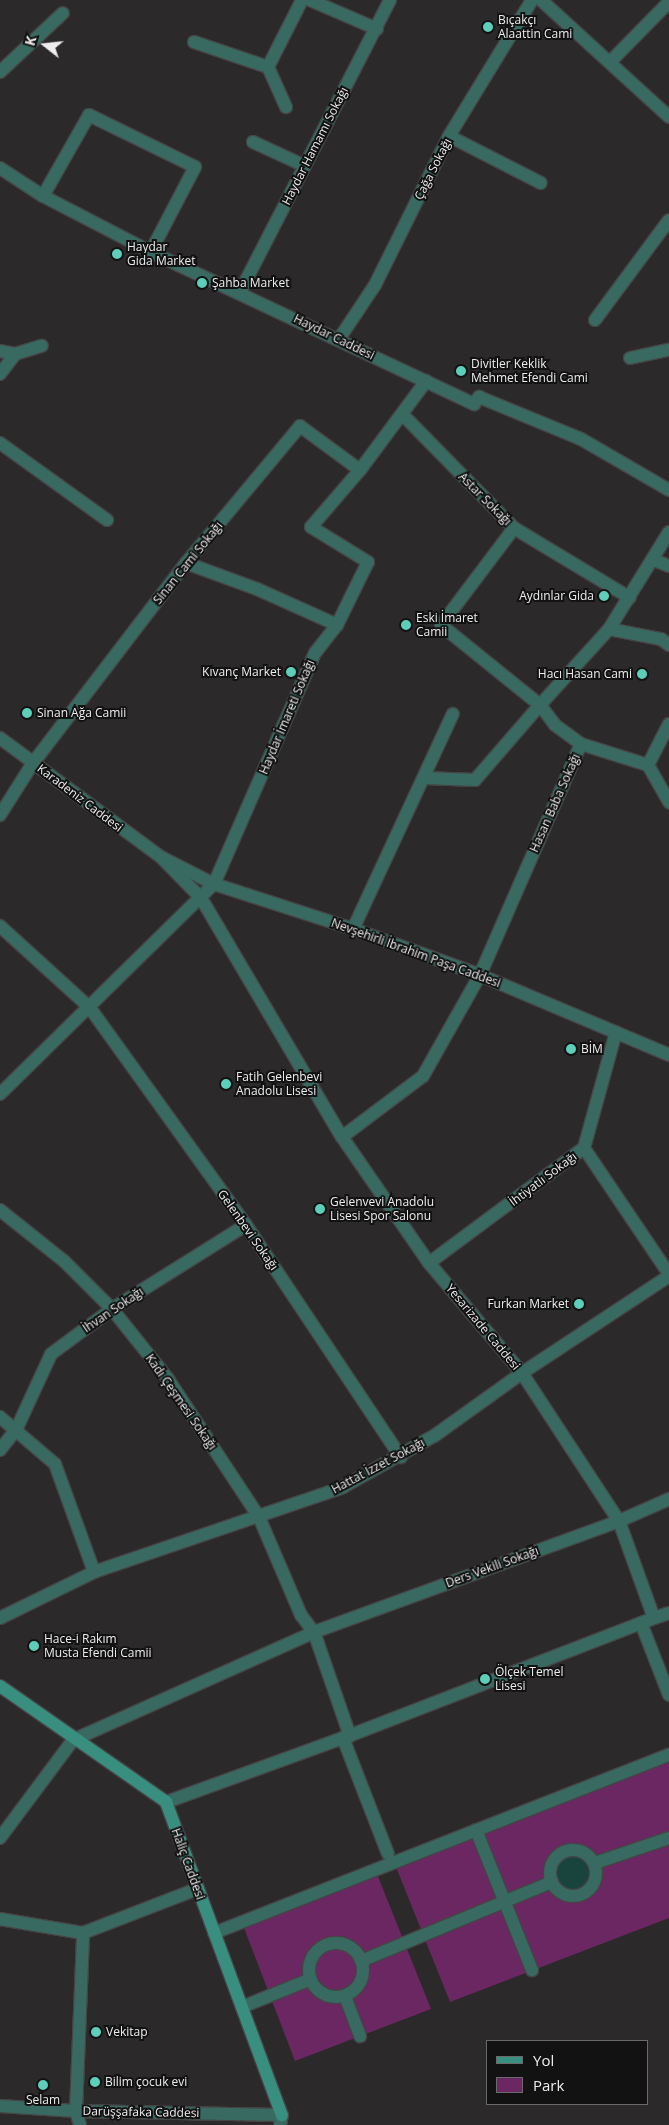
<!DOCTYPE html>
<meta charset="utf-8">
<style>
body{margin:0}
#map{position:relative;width:669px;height:2125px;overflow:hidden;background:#2b292a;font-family:"Open Sans",sans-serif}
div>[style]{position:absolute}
.green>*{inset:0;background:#6b2761}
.water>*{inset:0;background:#18443d}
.round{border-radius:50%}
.roads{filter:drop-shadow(1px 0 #464445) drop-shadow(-1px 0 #464445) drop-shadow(0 1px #464445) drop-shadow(0 -1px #464445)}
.pedestrian>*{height:12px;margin:-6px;padding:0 6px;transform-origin:6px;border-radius:6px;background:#386a61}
.pedestrian>.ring{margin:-6px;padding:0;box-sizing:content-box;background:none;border:12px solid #386a61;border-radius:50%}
.minor>*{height:12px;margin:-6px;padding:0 6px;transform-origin:6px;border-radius:6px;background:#386a61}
.tertiary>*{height:12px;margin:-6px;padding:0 6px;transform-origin:6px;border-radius:6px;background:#386a61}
.secondary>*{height:12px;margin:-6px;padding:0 6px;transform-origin:6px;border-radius:6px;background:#388f80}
.dots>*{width:14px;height:14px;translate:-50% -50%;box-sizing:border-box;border:2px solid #131213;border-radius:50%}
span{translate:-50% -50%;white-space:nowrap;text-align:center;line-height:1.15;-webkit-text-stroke:4px #131213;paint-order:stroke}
.poi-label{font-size:12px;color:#eeedee}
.left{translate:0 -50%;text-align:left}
.right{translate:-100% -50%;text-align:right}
.street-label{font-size:12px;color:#eeedee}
.legend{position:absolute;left:486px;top:2040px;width:162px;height:65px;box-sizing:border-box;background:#131213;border:1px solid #6b6a6b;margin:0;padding:6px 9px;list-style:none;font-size:15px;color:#eeedee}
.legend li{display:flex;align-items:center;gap:10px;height:25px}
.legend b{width:25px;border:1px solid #6b6a6b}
.north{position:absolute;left:20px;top:20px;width:50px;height:50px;-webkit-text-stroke:4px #131213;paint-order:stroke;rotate:286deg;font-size:14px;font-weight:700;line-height:20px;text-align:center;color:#eeedee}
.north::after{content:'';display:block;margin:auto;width:18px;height:22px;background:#eeedee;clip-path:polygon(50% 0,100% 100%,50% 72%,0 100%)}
</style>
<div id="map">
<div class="green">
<div style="clip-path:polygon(669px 1762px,669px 1918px,450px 2002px,396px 1867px)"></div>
<div style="clip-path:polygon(377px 1874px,431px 2009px,295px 2061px,244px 1928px)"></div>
</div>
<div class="water">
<div class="round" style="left:554px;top:1857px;width:40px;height:40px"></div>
</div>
<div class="roads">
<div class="pedestrian">
<div style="left:654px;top:1618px;width:16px;rotate:-18deg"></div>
<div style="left:641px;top:1623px;width:77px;rotate:68.7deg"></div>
<div style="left:476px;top:1830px;width:151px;rotate:68.2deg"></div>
<div class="ring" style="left:550px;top:1850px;width:34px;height:34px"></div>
<div style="left:595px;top:1863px;width:78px;rotate:-18.7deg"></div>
<div style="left:214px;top:1933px;width:489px;rotate:-21.4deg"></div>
<div class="ring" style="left:309px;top:1943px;width:42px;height:42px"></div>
<div style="left:361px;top:1961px;width:207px;rotate:-22.5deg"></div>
<div style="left:345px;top:1996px;width:43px;rotate:69.4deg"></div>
<div style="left:242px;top:2007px;width:74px;rotate:-22.1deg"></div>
</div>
<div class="minor">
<div style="left:310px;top:0;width:73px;rotate:23.4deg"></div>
<div style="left:541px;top:0;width:173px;rotate:42.4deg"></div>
<div style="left:194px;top:42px;width:78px;rotate:18.7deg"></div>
<div style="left:268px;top:67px;width:44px;rotate:65.8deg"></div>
<div style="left:611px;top:61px;width:83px;rotate:-45.5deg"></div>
<div style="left:268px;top:67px;width:75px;rotate:-63.1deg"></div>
<div style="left:0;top:72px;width:86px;rotate:-43.1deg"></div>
<div style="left:449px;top:136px;width:103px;rotate:27.1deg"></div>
<div style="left:253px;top:142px;width:57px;rotate:24.8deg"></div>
<div style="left:0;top:168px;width:51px;rotate:33.1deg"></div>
<div style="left:43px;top:196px;width:126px;rotate:27.4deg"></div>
<div style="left:155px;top:254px;width:353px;rotate:25.2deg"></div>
<div style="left:474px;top:404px;width:9px;rotate:-54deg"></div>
<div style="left:479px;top:397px;width:110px;rotate:22.4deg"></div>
<div style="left:581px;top:439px;width:102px;rotate:30.1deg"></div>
<div style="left:43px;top:196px;width:93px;rotate:-60.4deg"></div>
<div style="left:89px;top:115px;width:118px;rotate:26.1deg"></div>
<div style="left:195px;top:167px;width:95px;rotate:117.6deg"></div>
<div style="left:240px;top:292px;width:328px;rotate:-62.8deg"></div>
<div style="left:595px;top:320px;width:124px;rotate:-53.5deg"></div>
<div style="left:339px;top:339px;width:65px;rotate:-56.3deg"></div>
<div style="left:375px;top:285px;width:166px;rotate:-63.6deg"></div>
<div style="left:449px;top:136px;width:159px;rotate:-58.6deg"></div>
<div style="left:0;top:351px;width:15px;rotate:11deg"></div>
<div style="left:630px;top:358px;width:40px;rotate:-12deg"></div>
<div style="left:0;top:374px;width:25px;rotate:-53deg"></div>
<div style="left:15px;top:354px;width:28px;rotate:-17deg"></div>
<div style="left:403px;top:415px;width:158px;rotate:45.5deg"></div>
<div style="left:514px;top:528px;width:135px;rotate:31.1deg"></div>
<div style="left:0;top:443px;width:132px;rotate:35.7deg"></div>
<div style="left:669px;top:532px;width:114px;rotate:121.7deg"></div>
<div style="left:609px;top:629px;width:103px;rotate:132.2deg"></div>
<div style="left:540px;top:705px;width:25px;rotate:53deg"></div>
<div style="left:555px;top:725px;width:32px;rotate:36deg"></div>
<div style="left:581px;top:744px;width:70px;rotate:17.4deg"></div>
<div style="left:648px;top:765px;width:43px;rotate:60.4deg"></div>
<div style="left:654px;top:560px;width:16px;rotate:22deg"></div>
<div style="left:186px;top:563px;width:76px;rotate:20.1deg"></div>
<div style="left:257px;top:589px;width:88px;rotate:24.2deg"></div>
<div style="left:609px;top:629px;width:53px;rotate:10.9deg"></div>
<div style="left:661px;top:639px;width:10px;rotate:37deg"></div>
<div style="left:648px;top:765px;width:46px;rotate:-62.9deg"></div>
<div style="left:425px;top:778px;width:50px;rotate:2.3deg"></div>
<div style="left:475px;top:780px;width:99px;rotate:-49.1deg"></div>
<div style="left:540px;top:705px;width:127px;rotate:-141.1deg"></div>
<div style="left:441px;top:625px;width:121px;rotate:-53deg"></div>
<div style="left:0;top:815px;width:62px;rotate:-57.6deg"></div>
<div style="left:33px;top:763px;width:252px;rotate:-52.6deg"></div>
<div style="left:186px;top:563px;width:178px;rotate:-50.2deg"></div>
<div style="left:300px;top:426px;width:74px;rotate:36.3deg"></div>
<div style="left:162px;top:858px;width:56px;rotate:45.7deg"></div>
<div style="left:201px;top:898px;width:277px;rotate:59.5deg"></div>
<div style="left:342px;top:1137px;width:153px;rotate:55.4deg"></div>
<div style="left:429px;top:1263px;width:144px;rotate:49.8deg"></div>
<div style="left:522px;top:1373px;width:177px;rotate:56.8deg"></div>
<div style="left:619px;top:1521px;width:103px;rotate:70.2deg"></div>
<div style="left:654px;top:1618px;width:333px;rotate:158.9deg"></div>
<div style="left:343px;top:1738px;width:188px;rotate:160.1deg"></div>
<div style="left:0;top:926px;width:122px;rotate:42.3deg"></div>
<div style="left:90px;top:1008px;width:267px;rotate:54.3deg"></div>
<div style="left:246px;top:1225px;width:279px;rotate:56.3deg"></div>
<div style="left:353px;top:929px;width:237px;rotate:-65.1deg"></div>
<div style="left:0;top:1094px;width:300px;rotate:-44.5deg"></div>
<div style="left:214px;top:884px;width:252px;rotate:-66.4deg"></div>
<div style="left:315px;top:653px;width:36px;rotate:-52deg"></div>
<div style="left:337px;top:625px;width:70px;rotate:-63.8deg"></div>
<div style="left:368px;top:562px;width:67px;rotate:-148.4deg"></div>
<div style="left:311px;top:527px;width:75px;rotate:-49.3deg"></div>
<div style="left:360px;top:470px;width:111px;rotate:-53.4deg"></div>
<div style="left:342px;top:1137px;width:101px;rotate:-37deg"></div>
<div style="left:423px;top:1076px;width:116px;rotate:-60.6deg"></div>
<div style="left:480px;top:975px;width:252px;rotate:-66.4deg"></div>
<div style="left:584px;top:1148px;width:152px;rotate:56deg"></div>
<div style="left:0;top:1210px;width:82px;rotate:38.6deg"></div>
<div style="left:64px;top:1261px;width:68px;rotate:45deg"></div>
<div style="left:112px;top:1309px;width:90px;rotate:51.3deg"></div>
<div style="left:168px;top:1379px;width:165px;rotate:56.6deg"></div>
<div style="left:259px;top:1517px;width:107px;rotate:66.8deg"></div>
<div style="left:301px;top:1615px;width:21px;rotate:53deg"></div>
<div style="left:314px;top:1632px;width:110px;rotate:70.9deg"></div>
<div style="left:429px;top:1263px;width:193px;rotate:-36.6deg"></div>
<div style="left:584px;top:1148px;width:120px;rotate:-74.6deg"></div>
<div style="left:0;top:1417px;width:72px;rotate:40.5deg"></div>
<div style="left:55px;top:1464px;width:115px;rotate:70.1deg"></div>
<div style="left:0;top:1450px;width:28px;rotate:-52deg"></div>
<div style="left:17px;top:1428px;width:81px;rotate:-65.3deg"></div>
<div style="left:51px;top:1354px;width:76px;rotate:-36.4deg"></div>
<div style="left:112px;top:1309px;width:158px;rotate:-32.1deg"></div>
<div style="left:0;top:1618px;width:105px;rotate:-26.1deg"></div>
<div style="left:94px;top:1572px;width:263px;rotate:-18.8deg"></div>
<div style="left:343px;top:1487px;width:104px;rotate:-29.3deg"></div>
<div style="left:434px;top:1436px;width:108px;rotate:-35.6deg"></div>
<div style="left:522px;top:1373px;width:176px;rotate:-33.4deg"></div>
<div style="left:343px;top:1738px;width:124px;rotate:68.8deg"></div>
<div style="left:0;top:1838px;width:122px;rotate:-53.3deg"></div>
<div style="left:73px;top:1740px;width:264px;rotate:-24.1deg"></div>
<div style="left:314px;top:1632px;width:325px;rotate:-20deg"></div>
<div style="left:619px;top:1521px;width:55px;rotate:-23.7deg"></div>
<div style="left:0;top:1919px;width:84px;rotate:9.6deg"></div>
<div style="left:83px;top:1933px;width:122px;rotate:-21.1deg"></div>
<div style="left:80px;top:2125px;width:15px;rotate:-106deg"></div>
<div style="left:76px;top:2111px;width:178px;rotate:-87.7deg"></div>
<div style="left:280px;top:2125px;width:10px;rotate:-79deg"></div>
</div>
<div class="tertiary">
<div style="left:0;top:738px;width:200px;rotate:36.5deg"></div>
<div style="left:161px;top:857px;width:59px;rotate:27deg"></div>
<div style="left:214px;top:884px;width:146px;rotate:17.9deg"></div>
<div style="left:353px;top:929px;width:135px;rotate:19.9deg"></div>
<div style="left:480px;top:975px;width:205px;rotate:22.9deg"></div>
<div style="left:0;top:2106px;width:76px;rotate:3.8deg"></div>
<div style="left:76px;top:2111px;width:206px;rotate:1.1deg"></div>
</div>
<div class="secondary">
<div style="left:0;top:1686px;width:203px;rotate:34.9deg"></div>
<div style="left:166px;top:1802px;width:334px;rotate:69.7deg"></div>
</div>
</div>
<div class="dots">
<div style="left:488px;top:27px;background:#5cceba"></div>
<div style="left:117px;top:254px;background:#5cceba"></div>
<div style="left:202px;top:283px;background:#5cceba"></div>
<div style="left:461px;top:371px;background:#5cceba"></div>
<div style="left:604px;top:596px;background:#5cceba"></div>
<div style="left:406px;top:625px;background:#5cceba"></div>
<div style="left:291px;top:672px;background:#5cceba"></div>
<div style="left:642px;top:674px;background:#5cceba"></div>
<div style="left:27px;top:713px;background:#5cceba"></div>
<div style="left:571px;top:1049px;background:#5cceba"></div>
<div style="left:226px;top:1084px;background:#5cceba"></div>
<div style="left:320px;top:1209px;background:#5cceba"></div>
<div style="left:579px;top:1304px;background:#5cceba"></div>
<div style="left:34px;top:1646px;background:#5cceba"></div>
<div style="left:485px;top:1679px;background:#5cceba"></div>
<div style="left:96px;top:2032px;background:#5cceba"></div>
<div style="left:95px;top:2082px;background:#5cceba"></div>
<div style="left:43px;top:2085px;background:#5cceba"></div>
</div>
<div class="poi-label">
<span class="left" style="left:498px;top:27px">Bıçakçı<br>Alaattin Cami</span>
<span class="left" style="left:127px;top:254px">Haydar<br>Gida Market</span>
<span class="left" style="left:212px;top:283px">Şahba Market</span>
<span class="left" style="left:471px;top:371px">Divitler Keklik<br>Mehmet Efendi Cami</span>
<span class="right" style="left:594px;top:596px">Aydınlar Gida</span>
<span class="left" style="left:416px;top:625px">Eski İmaret<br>Camii</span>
<span class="right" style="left:281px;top:672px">Kıvanç Market</span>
<span class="right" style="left:632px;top:674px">Hacı Hasan Cami</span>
<span class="left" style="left:37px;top:713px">Sinan Ağa Camii</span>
<span class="left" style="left:581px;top:1049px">BİM</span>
<span class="left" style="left:236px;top:1084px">Fatih Gelenbevi<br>Anadolu Lisesi</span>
<span class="left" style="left:330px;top:1209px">Gelenvevi Anadolu<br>Lisesi Spor Salonu</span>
<span class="right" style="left:569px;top:1304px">Furkan Market</span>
<span class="left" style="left:44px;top:1646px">Hace-i Rakım<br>Musta Efendi Camii</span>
<span class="left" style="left:495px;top:1679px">Ölçek Temel<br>Lisesi</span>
<span class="left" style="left:106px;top:2032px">Vekitap</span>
<span class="left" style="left:105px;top:2082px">Bilim çocuk evi</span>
<span style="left:43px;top:2100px">Selam</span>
</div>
<div class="street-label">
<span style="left:315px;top:146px;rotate:-63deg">Haydar Hamamı Sokağı</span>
<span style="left:433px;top:169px;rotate:-63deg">Çağa Sokağı</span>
<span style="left:334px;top:337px;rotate:26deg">Haydar Caddesi</span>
<span style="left:485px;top:499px;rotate:45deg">Astar Sokağı</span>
<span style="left:188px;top:563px;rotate:-51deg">Sinan Cami Sokağı</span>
<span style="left:287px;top:717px;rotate:-67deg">Haydar İmareti Sokağı</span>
<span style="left:80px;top:798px;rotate:37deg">Karadeniz Caddesi</span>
<span style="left:555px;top:803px;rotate:-66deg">Hasan Baba Sokağı</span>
<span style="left:416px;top:953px;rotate:20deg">Nevşehirli İbrahim Paşa Caddesi</span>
<span style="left:543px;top:1179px;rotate:-37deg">İhtiyatlı Sokağı</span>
<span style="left:248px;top:1230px;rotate:55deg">Gelenbevi Sokağı</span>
<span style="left:113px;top:1310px;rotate:-34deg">İhvan Sokağı</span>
<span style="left:483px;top:1327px;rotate:50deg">Yesarizade Caddesi</span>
<span style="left:181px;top:1402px;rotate:55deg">Kadı Çeşmesi Sokağı</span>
<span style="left:378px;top:1466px;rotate:-28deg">Hattat İzzet Sokağı</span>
<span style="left:492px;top:1567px;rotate:-20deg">Ders Vekili Sokağı</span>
<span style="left:188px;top:1864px;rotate:70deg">Haliç Caddesi</span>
<span style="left:141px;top:2112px;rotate:1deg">Darüşşafaka Caddesi</span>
</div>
<ul class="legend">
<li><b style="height:6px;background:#388f80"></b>Yol</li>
<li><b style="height:14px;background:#6b2761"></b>Park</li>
</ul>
<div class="north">K</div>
</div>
